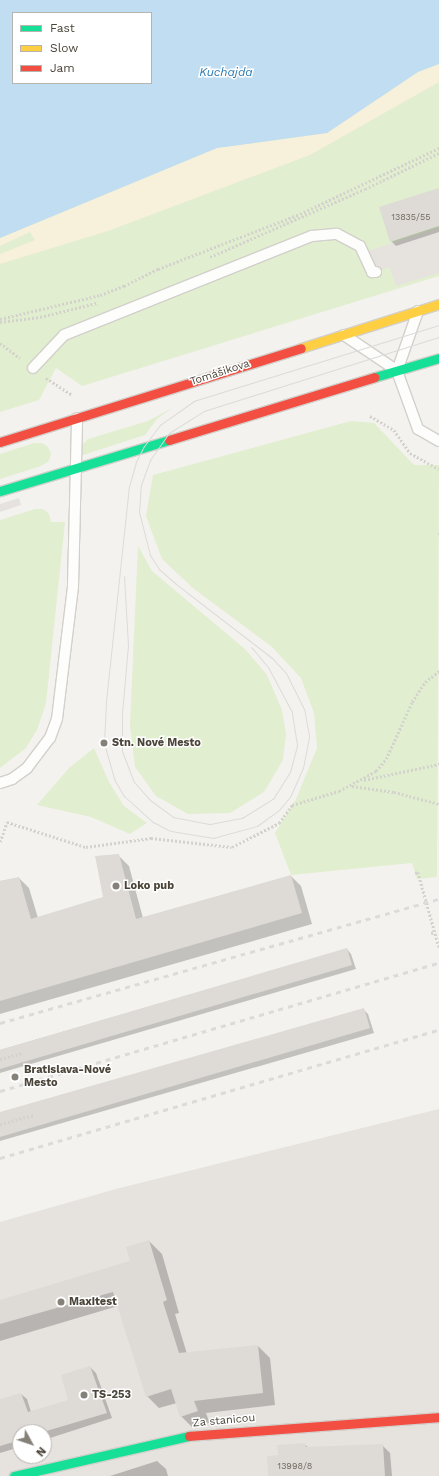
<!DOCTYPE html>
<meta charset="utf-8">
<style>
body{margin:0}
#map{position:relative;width:439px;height:1476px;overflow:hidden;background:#f4f2ee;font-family:"Work Sans",sans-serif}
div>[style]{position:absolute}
.industrial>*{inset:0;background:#e6e2de}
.green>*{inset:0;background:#e1eecf}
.sand>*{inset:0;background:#f7f0da}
.parking>*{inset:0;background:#e6e3df}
.water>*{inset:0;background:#c0ddf1}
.shadow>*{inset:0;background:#0003}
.building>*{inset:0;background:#dedbd6}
.path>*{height:2.5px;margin-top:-1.25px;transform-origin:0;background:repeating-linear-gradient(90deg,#d3d2cc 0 2px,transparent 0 4px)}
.roads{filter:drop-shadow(1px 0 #d2d0cb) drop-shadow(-1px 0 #d2d0cb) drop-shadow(0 1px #d2d0cb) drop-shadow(0 -1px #d2d0cb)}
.lane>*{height:10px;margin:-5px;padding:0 5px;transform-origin:5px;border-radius:5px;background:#fdfdfc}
.fast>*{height:9px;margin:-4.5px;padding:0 4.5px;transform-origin:4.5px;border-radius:4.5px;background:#16e098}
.slow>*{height:9px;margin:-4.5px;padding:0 4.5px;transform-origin:4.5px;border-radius:4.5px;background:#ffcf43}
.jam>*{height:9px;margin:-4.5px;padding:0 4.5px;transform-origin:4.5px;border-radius:4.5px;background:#f24e42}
.tram>*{height:1px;margin:-0.5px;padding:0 0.5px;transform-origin:0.5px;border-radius:0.5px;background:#dbdbda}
.rail>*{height:3px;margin-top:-1.5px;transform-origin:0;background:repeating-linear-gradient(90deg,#dbdbda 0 5px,transparent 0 10px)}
.dots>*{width:11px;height:11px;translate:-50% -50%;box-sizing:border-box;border:2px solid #fff;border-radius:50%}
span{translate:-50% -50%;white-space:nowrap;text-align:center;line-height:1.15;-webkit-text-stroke:3px #fff;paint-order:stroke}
.number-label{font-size:9px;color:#706a61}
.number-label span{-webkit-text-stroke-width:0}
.street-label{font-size:11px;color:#4b4439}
.poi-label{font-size:11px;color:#4b4439;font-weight:700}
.left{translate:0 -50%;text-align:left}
.water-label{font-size:12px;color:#2e7ab2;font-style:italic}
.legend{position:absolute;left:12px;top:12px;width:140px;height:72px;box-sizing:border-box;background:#fff;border:1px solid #b7b4b0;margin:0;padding:5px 7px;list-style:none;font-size:12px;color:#4b4439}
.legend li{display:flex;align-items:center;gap:8px;height:20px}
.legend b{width:20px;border:1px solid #b7b4b0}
.north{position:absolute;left:12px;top:1424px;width:40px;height:40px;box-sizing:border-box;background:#fff;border:1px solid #b7b4b0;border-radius:50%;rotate:130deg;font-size:11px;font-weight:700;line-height:16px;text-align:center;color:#4b4439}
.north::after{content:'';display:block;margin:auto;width:14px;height:18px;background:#868178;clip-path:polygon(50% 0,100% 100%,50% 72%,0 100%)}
</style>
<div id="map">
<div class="industrial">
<div style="clip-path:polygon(evenodd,439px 1109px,439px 1476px,0 1476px,0 1222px,116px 1189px,439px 1109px,20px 1432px,44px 1432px,44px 1456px,20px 1456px,20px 1432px)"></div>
</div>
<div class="green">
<div style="clip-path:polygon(evenodd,0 0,439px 0,439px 276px,82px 386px,56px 368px,39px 400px,0 412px,0 0,13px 13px,151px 13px,151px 83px,13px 83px,13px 13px)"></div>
<div style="clip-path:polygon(172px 408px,157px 419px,145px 435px,77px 457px,81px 446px,88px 439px,148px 421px)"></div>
<div style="clip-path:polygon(351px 421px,374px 423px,414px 465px,439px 465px,437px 877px,417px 879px,412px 863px,291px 875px,275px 833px,296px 799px,317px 748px,314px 713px,301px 678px,272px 647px,194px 589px,162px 559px,146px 516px,153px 475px)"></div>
<div style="clip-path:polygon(34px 443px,42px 443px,48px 447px,51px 453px,49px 461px,41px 466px,0 479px,0 454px)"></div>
<div style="clip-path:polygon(35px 509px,43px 509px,49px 514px,51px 522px,65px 522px,46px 703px,37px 730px,26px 748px,0 768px,0 520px)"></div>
<div style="clip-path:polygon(138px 546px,152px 571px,245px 649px,267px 675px,282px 710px,286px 734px,283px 760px,264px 792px,230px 813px,188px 814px,156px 796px,135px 767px,130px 725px)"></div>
<div style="clip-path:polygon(94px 748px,109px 782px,124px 806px,147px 823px,130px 834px,91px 817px,37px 805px,69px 768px)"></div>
</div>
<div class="sand">
<div style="clip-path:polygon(439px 64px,439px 82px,310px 155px,108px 231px,0 264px,0 254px,35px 240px,30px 232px,0 246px,0 238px,217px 148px,327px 133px,419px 71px)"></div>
</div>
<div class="parking">
<div style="clip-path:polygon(439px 228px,439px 273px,396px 286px,389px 267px,376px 272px,368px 251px)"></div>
<div style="clip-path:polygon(19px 498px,21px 505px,0 512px,0 504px)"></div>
</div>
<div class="water">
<div style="clip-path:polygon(evenodd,0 0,439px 0,439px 64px,418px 72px,327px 133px,217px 148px,0 238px,0 0,13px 13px,151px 13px,151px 83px,13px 83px,13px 13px)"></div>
</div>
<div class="shadow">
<div style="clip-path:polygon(439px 189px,439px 232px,396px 246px,391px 241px)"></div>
<div style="clip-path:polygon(118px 855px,129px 866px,143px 918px,291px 876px,301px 886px,312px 924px,0 1014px,0 881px,19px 878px,29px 888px,38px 918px,104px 898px)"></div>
<div style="clip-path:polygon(347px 949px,351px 954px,356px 969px,0 1073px,0 1050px)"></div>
<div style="clip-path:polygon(364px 1010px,368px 1014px,374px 1033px,0 1141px,0 1113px)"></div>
<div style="clip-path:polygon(149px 1241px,162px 1254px,179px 1313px,175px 1314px,187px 1354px,258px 1346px,270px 1358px,275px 1405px,206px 1413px,210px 1424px,193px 1428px,181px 1416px,177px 1403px,159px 1408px,147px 1396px,118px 1306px,0 1341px,0 1302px,131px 1261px)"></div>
<div style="clip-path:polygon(90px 1367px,96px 1373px,112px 1418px,44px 1440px,44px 1432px,20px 1432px,20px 1447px,0 1453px,0 1400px,21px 1394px,27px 1399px,31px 1412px,70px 1400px)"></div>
<div style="clip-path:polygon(304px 1444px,309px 1448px,382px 1445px,390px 1453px,392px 1476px,269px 1476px,279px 1456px)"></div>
<div style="clip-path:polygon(157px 1461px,166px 1469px,168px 1476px,110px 1476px)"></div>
</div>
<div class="building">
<div style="clip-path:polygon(439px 188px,439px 226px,390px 242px,379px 207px)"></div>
<div style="clip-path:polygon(119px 854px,136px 919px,291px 875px,302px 913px,0 1001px,0 881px,19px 877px,31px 919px,103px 897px,95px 856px)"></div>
<div style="clip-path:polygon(347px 948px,352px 965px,0 1069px,0 1050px)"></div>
<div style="clip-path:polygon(364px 1008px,370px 1028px,0 1137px,0 1112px)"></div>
<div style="clip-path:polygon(149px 1240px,167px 1300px,163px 1302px,179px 1353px,258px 1345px,263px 1393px,194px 1401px,198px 1411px,180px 1417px,171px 1389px,146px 1397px,113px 1292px,0 1324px,0 1300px,130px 1261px,126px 1247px)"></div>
<div style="clip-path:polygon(90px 1366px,107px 1413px,43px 1432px,20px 1432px,20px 1440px,0 1446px,0 1399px,21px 1393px,28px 1412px,68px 1400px,61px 1375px)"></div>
<div style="clip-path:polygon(305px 1443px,306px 1447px,383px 1444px,385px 1476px,268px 1476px,267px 1456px,278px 1455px,277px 1445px)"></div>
</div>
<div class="path">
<div style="left:210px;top:257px;width:169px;rotate:-23.7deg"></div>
<div style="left:365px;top:189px;width:82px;rotate:-25.9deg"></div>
<div style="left:0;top:319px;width:103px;rotate:-13.5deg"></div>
<div style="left:100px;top:295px;width:26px;rotate:-21deg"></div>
<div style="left:124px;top:286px;width:38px;rotate:-27deg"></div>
<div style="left:158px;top:269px;width:152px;rotate:-21.2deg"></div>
<div style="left:300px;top:214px;width:154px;rotate:-25.4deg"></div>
<div style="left:0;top:322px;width:40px;rotate:-7.1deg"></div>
<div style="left:40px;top:317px;width:58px;rotate:-14deg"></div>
<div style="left:0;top:343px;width:25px;rotate:37deg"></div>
<div style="left:46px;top:378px;width:31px;rotate:33deg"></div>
<div style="left:370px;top:416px;width:28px;rotate:30deg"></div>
<div style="left:394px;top:430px;width:28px;rotate:55deg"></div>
<div style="left:410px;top:453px;width:33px;rotate:29deg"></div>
<div style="left:438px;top:534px;width:1px"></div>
<div style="left:364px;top:780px;width:77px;rotate:-12deg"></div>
<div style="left:352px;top:786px;width:42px;rotate:8.1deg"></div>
<div style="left:394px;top:792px;width:47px;rotate:14.9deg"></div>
<div style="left:0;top:842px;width:21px;rotate:-71deg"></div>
<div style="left:7px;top:822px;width:83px;rotate:17.6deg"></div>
<div style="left:86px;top:847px;width:66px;rotate:-7.9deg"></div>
<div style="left:151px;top:838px;width:81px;rotate:6.3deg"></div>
<div style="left:232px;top:847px;width:53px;rotate:-27.1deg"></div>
<div style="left:279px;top:823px;width:22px;rotate:-54deg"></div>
<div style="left:292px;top:805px;width:49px;rotate:-16.6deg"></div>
<div style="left:339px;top:791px;width:42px;rotate:-28.4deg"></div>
<div style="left:376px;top:771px;width:16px;rotate:-50deg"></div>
<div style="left:386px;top:759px;width:63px;rotate:-65.5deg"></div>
<div style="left:412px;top:702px;width:24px;rotate:-57deg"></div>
<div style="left:425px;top:682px;width:18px;rotate:-38deg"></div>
<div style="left:415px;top:873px;width:3px;rotate:-18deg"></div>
<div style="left:418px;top:872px;width:78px;rotate:74.4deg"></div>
<div style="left:431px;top:933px;width:4px;rotate:-14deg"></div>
<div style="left:0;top:1059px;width:24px;rotate:-15deg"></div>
<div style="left:0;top:1124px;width:35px;rotate:-15deg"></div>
</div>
<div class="roads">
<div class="lane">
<div style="left:418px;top:311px;width:64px;rotate:109.3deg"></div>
<div style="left:397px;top:371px;width:62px;rotate:70.1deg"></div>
<div style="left:418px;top:429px;width:24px;rotate:30deg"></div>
<div style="left:344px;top:335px;width:63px;rotate:33.9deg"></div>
<div style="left:33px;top:368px;width:45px;rotate:-46.8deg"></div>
<div style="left:64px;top:335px;width:267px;rotate:-21.8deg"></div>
<div style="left:312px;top:236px;width:25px;rotate:-5deg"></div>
<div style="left:337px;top:234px;width:26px;rotate:28deg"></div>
<div style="left:360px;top:246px;width:29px;rotate:65deg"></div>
<div style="left:372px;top:272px;width:4px"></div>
<div style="left:0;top:783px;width:13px;rotate:-18deg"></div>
<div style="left:12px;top:779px;width:19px;rotate:-36deg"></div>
<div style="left:27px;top:768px;width:38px;rotate:-53deg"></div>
<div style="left:50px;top:738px;width:20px;rotate:-70deg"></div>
<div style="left:57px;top:719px;width:134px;rotate:-83.1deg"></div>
<div style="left:73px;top:586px;width:168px;rotate:-88.6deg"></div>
</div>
<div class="fast">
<div style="left:375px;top:377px;width:67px;rotate:-16.5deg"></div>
<div style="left:0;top:491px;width:177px;rotate:-16.8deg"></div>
<div style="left:14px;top:1476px;width:180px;rotate:-12.9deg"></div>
</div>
<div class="slow">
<div style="left:301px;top:348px;width:145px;rotate:-17.7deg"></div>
</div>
<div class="jam">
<div style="left:169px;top:440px;width:215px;rotate:-17deg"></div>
<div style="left:0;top:442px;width:315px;rotate:-17.3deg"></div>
<div style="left:189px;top:1436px;width:251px;rotate:-4.3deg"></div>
</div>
</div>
<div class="tram">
<div style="left:439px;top:325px;width:257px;rotate:162.8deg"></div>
<div style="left:194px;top:401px;width:42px;rotate:144.8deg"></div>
<div style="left:160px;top:425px;width:26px;rotate:127deg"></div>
<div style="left:144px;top:446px;width:18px;rotate:117deg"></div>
<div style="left:136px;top:462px;width:25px;rotate:106deg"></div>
<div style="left:129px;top:486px;width:217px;rotate:96.1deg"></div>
<div style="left:106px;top:702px;width:41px;rotate:92.8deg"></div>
<div style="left:104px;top:743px;width:37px;rotate:74deg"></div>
<div style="left:114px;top:779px;width:20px;rotate:60deg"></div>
<div style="left:124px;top:796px;width:39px;rotate:42deg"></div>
<div style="left:153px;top:822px;width:20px;rotate:27deg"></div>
<div style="left:171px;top:831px;width:43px;rotate:9.5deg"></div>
<div style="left:213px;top:838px;width:46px;rotate:-15.3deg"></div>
<div style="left:257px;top:826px;width:27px;rotate:-36deg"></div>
<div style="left:279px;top:810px;width:17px;rotate:-50deg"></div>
<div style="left:290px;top:797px;width:32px;rotate:-66deg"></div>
<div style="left:303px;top:768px;width:33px;rotate:-79deg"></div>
<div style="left:309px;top:736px;width:27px;rotate:-100deg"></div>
<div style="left:304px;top:709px;width:40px;rotate:-116.6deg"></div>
<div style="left:286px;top:673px;width:21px;rotate:-133deg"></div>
<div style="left:272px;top:658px;width:121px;rotate:-142.4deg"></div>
<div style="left:176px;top:584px;width:23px;rotate:-139deg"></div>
<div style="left:159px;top:569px;width:17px;rotate:-123deg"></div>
<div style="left:150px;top:555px;width:44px;rotate:-104.3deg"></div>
<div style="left:139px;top:512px;width:27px;rotate:-86deg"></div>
<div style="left:141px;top:485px;width:27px;rotate:-70deg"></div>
<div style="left:150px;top:460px;width:33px;rotate:-55deg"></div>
<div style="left:169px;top:433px;width:41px;rotate:-32.2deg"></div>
<div style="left:204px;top:411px;width:246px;rotate:-17.5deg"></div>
<div style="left:124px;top:576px;width:69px;rotate:86.7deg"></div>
<div style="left:128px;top:645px;width:68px;rotate:95deg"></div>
<div style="left:122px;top:713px;width:38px;rotate:90deg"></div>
<div style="left:122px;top:751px;width:33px;rotate:69deg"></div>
<div style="left:134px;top:782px;width:24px;rotate:48deg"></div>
<div style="left:150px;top:800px;width:29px;rotate:36deg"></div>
<div style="left:173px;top:817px;width:38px;rotate:11deg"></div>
<div style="left:210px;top:824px;width:33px;rotate:-11deg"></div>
<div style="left:242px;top:818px;width:36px;rotate:-32deg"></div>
<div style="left:273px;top:799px;width:32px;rotate:-58deg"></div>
<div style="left:290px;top:772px;width:28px;rotate:-75deg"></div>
<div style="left:297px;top:745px;width:33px;rotate:-99deg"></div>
<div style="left:292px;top:712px;width:51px;rotate:-118.1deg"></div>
<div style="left:268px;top:667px;width:26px;rotate:-130deg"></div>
</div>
<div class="rail">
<div style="left:0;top:1023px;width:456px;rotate:-15.8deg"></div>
<div style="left:0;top:1091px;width:457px;rotate:-16.3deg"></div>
<div style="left:0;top:1158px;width:457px;rotate:-16.3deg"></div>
</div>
<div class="dots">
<div style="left:104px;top:743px;background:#868178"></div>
<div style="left:116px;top:886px;background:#868178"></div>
<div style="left:15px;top:1077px;background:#868178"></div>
<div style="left:61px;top:1302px;background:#868178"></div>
<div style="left:84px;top:1395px;background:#868178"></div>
</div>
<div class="number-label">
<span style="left:411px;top:217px">13835/55</span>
<span style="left:295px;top:1466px">13998/8</span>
</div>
<div class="street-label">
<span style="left:220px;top:373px;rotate:-18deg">Tomášikova</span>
<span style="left:224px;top:1421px;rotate:-5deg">Za stanicou</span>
</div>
<div class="poi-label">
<span class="left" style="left:112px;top:743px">Stn. Nové Mesto</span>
<span class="left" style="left:124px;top:886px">Loko pub</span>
<span class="left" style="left:24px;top:1077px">Bratislava-Nové<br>Mesto</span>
<span class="left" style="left:69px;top:1302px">Maxitest</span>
<span class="left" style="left:92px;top:1395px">TS-253</span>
</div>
<div class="water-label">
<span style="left:226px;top:73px">Kuchajda</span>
</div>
<ul class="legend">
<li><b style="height:5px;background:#16e098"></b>Fast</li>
<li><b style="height:5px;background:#ffcf43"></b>Slow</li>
<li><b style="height:5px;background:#f24e42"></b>Jam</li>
</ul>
<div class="north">N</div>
</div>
